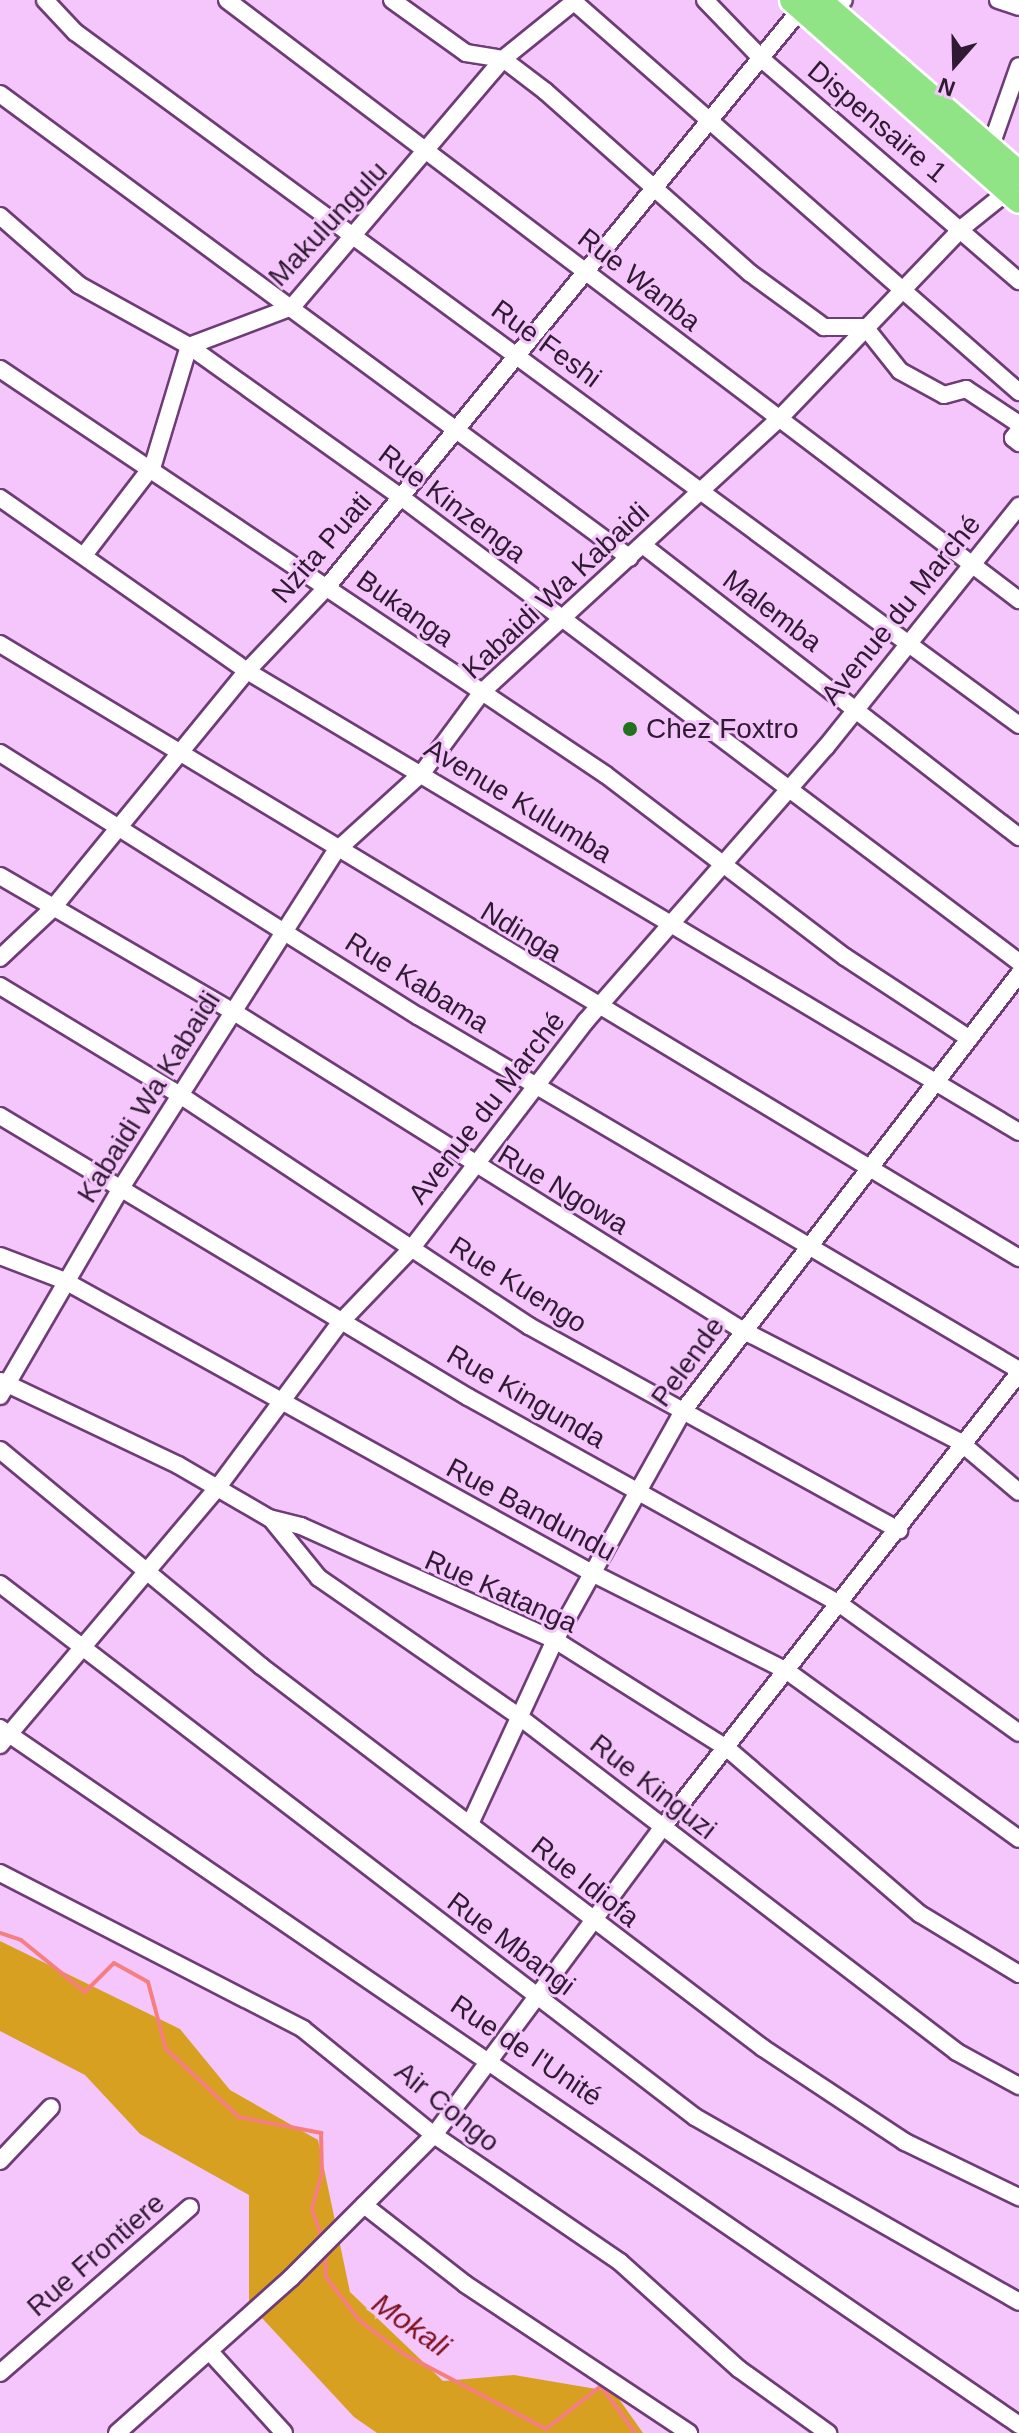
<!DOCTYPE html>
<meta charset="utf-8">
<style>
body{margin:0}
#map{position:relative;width:1019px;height:2433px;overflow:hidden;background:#f4c6fb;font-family:Arial,sans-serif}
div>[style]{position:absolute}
.forest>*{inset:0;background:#d8a021}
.stream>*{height:4px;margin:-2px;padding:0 2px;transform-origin:2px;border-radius:2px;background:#f57f7e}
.roads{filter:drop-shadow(2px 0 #6e3c76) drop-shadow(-2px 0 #6e3c76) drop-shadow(0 2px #6e3c76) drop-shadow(0 -2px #6e3c76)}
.minor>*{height:16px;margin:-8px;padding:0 8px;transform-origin:8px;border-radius:8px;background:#fff}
.bridges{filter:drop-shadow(2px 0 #fff) drop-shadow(-2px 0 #fff) drop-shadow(0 2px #fff) drop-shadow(0 -2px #fff)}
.highway-bridge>*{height:24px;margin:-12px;padding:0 12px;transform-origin:12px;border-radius:12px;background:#90e486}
.dots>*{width:22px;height:22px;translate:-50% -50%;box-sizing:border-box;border:4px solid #f4c6fb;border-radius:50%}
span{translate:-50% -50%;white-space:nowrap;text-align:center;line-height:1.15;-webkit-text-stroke:6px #f4c6fb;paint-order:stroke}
.street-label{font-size:28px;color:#301a33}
.poi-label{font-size:28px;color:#301a33}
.left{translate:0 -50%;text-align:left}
.water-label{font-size:30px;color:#7c111d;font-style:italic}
.north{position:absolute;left:915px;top:24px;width:80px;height:80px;-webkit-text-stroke:6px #f4c6fb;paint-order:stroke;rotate:200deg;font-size:22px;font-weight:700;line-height:32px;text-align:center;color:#301a33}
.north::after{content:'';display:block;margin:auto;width:28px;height:36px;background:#301a33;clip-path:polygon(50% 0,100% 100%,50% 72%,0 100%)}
</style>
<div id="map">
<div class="forest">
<div style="clip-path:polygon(0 1941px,180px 2029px,230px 2090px,318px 2140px,350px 2292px,443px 2381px,514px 2375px,614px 2392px,643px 2433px,377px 2433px,354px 2417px,249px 2304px,249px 2195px,140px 2134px,85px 2075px,0 2031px)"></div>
</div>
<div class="stream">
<div style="left:0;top:1933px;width:22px;rotate:18deg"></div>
<div style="left:21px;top:1940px;width:82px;rotate:39.1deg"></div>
<div style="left:85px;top:1992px;width:41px;rotate:-45deg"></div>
<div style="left:114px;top:1963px;width:39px;rotate:29deg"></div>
<div style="left:148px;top:1982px;width:69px;rotate:75deg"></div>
<div style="left:166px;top:2049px;width:100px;rotate:43deg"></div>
<div style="left:239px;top:2117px;width:84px;rotate:11deg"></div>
<div style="left:321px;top:2133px;width:40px;rotate:88.6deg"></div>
<div style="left:322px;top:2173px;width:37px;rotate:106deg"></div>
<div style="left:312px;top:2209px;width:34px;rotate:71deg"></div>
<div style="left:325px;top:2250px;width:27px;rotate:88deg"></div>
<div style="left:326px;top:2277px;width:54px;rotate:52.5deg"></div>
<div style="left:359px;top:2320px;width:54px;rotate:37.5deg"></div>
<div style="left:402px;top:2353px;width:163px;rotate:27.8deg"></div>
<div style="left:546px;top:2429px;width:70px;rotate:-38deg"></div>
<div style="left:601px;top:2386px;width:58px;rotate:54.1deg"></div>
</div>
<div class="roads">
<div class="minor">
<div style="left:45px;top:0;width:44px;rotate:46.8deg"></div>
<div style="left:75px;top:32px;width:1171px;rotate:36.28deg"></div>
<div style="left:227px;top:0;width:994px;rotate:37.15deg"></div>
<div style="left:392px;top:0;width:91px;rotate:35.6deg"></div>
<div style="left:466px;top:53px;width:37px;rotate:9deg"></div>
<div style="left:503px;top:59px;width:53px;rotate:37.3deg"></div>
<div style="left:545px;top:91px;width:274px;rotate:41.6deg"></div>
<div style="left:750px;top:273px;width:92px;rotate:36.1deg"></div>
<div style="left:824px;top:327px;width:41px"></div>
<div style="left:865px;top:327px;width:56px;rotate:51.5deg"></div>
<div style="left:900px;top:371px;width:50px;rotate:28.6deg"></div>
<div style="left:944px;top:395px;width:23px;rotate:-15deg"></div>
<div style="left:966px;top:389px;width:64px;rotate:33.4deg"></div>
<div style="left:572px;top:0;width:595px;rotate:41.25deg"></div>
<div style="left:705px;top:0;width:85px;rotate:46deg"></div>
<div style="left:764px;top:61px;width:337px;rotate:40.8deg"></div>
<div style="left:998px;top:0;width:22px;rotate:18deg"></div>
<div style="left:0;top:94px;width:782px;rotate:36.37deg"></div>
<div style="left:994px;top:137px;width:75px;rotate:-70.6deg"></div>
<div style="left:0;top:216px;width:105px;rotate:41.1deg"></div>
<div style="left:79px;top:285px;width:126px;rotate:29deg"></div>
<div style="left:189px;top:346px;width:260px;rotate:35.5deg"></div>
<div style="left:401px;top:497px;width:773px;rotate:36.96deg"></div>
<div style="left:0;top:369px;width:729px;rotate:33.82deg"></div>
<div style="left:606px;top:775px;width:300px;rotate:37.3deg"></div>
<div style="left:845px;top:957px;width:149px;rotate:33.3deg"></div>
<div style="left:1019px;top:430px;width:10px;rotate:127deg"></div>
<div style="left:1013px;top:438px;width:8px;rotate:40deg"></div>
<div style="left:0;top:498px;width:302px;rotate:35deg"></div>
<div style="left:247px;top:671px;width:899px;rotate:30.84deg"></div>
<div style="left:644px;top:546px;width:475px;rotate:37.8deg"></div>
<div style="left:85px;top:554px;width:112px;rotate:-52.6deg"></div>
<div style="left:153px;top:465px;width:124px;rotate:-73.2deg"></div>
<div style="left:189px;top:346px;width:110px;rotate:-20.7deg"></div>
<div style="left:292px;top:307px;width:326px;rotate:-49.6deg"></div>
<div style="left:503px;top:59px;width:94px;rotate:-38.9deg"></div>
<div style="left:0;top:644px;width:1190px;rotate:31.07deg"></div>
<div style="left:0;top:753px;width:494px;rotate:32.2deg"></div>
<div style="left:418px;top:1016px;width:698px;rotate:30.5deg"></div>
<div style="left:0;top:876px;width:271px;rotate:30.2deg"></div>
<div style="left:234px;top:1012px;width:599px;rotate:32.05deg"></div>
<div style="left:742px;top:1330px;width:245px;rotate:27.2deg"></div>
<div style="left:960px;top:1442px;width:77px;rotate:40.3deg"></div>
<div style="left:0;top:958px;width:71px;rotate:-43.3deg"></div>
<div style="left:52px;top:909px;width:308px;rotate:-50.7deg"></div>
<div style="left:247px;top:671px;width:116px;rotate:-46.4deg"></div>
<div style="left:327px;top:587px;width:740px;rotate:-50.65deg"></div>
<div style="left:796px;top:15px;width:50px;rotate:-17.4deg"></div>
<div style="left:0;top:986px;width:210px;rotate:31.2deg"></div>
<div style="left:180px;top:1095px;width:419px;rotate:33.5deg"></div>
<div style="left:529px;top:1326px;width:423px;rotate:28.9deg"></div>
<div style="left:0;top:1116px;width:546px;rotate:30.98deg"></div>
<div style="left:468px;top:1397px;width:422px;rotate:29.1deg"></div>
<div style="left:837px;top:1602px;width:224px;rotate:35.7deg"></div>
<div style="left:0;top:1256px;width:70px;rotate:21deg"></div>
<div style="left:65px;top:1281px;width:602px;rotate:28.99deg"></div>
<div style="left:592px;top:1573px;width:218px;rotate:26.7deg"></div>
<div style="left:787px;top:1671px;width:286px;rotate:35.9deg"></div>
<div style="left:1px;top:1381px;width:196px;rotate:25.4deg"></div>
<div style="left:178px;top:1465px;width:105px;rotate:30.2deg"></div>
<div style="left:269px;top:1518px;width:33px;rotate:14deg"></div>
<div style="left:301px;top:1526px;width:278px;rotate:24.2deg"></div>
<div style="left:555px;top:1640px;width:204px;rotate:32.2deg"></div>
<div style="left:728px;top:1749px;width:253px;rotate:40.7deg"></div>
<div style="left:920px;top:1914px;width:116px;rotate:31.2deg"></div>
<div style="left:0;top:1396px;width:241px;rotate:-59.8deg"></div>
<div style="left:121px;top:1188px;width:400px;rotate:-57.5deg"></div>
<div style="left:336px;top:851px;width:116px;rotate:-42.2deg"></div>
<div style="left:422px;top:773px;width:101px;rotate:-53.5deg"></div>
<div style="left:482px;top:692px;width:402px;rotate:-42.6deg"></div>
<div style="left:778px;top:420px;width:266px;rotate:-46.2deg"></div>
<div style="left:962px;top:228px;width:51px;rotate:-38.7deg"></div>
<div style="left:0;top:1450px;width:339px;rotate:39.6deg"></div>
<div style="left:261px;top:1666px;width:631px;rotate:37.27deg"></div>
<div style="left:763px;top:2048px;width:170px;rotate:33.5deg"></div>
<div style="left:905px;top:2142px;width:127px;rotate:25.8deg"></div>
<div style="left:271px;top:1519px;width:76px;rotate:50.9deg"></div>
<div style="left:319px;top:1578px;width:241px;rotate:34.7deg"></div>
<div style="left:517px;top:1715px;width:554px;rotate:37.45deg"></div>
<div style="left:957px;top:2052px;width:71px;rotate:28.7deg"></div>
<div style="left:0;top:1584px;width:876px;rotate:37.48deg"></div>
<div style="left:695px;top:2117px;width:373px;rotate:29.7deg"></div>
<div style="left:0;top:1728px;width:1235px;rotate:34.37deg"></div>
<div style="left:0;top:1745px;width:338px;rotate:-49.8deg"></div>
<div style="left:218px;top:1487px;width:204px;rotate:-53.4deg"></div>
<div style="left:340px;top:1323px;width:103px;rotate:-46.2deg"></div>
<div style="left:411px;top:1249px;width:287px;rotate:-52.5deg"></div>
<div style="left:586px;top:1021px;width:364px;rotate:-48.8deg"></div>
<div style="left:826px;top:747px;width:309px;rotate:-51.3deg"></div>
<div style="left:470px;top:1824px;width:203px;rotate:-65.2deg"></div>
<div style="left:555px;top:1640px;width:262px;rotate:-60.8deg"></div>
<div style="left:683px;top:1411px;width:551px;rotate:-52.44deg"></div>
<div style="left:0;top:1873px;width:341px;rotate:27.2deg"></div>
<div style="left:303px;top:2029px;width:169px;rotate:39deg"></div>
<div style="left:434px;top:2135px;width:225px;rotate:34.3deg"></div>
<div style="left:620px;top:2262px;width:160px;rotate:42deg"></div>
<div style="left:739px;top:2369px;width:110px;rotate:35.7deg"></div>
<div style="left:0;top:2161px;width:74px;rotate:-46.6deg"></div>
<div style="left:364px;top:2205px;width:128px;rotate:38deg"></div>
<div style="left:465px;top:2284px;width:269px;rotate:33.6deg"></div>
<div style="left:211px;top:2353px;width:108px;rotate:47.6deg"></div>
<div style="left:0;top:2373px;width:252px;rotate:-41.1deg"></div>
<div style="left:117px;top:2433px;width:233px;rotate:-41.7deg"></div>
<div style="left:291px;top:2278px;width:202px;rotate:-45deg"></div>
<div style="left:434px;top:2135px;width:384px;rotate:-53.4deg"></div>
<div style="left:663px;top:1827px;width:577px;rotate:-51.9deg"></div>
</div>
</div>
<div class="bridges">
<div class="highway-bridge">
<div style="left:792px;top:0;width:303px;rotate:41.5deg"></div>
<div style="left:819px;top:0;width:264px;rotate:40.9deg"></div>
</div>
</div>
<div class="dots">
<div style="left:630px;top:729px;background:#21721a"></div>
</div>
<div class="street-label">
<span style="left:877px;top:122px;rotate:40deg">Dispensaire 1</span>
<span style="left:328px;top:224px;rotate:-47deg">Makulungulu</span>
<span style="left:639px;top:280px;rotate:38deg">Rue Wanba</span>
<span style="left:546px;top:344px;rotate:36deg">Rue Feshi</span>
<span style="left:452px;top:504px;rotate:37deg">Rue Kinzenga</span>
<span style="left:322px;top:548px;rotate:-49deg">Nzita Puati</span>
<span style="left:556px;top:591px;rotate:-43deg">Kabaidi Wa Kabaidi</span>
<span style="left:405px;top:609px;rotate:35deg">Bukanga</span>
<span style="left:901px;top:610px;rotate:-51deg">Avenue du Marché</span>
<span style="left:772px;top:611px;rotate:37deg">Malemba</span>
<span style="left:518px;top:801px;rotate:31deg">Avenue Kulumba</span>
<span style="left:521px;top:932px;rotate:31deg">Ndinga</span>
<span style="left:417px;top:983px;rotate:32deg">Rue Kabama</span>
<span style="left:149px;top:1097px;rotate:-58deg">Kabaidi Wa Kabaidi</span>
<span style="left:487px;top:1108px;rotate:-52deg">Avenue du Marché</span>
<span style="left:563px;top:1190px;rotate:31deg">Rue Ngowa</span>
<span style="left:518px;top:1285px;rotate:32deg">Rue Kuengo</span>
<span style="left:688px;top:1362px;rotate:-54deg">Pelende</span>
<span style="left:526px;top:1397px;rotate:30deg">Rue Kingunda</span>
<span style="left:531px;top:1510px;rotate:28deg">Rue Bandundu</span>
<span style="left:501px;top:1592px;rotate:24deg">Rue Katanga</span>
<span style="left:653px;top:1787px;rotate:38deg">Rue Kinguzi</span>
<span style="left:585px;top:1882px;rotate:38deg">Rue Idiofa</span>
<span style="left:511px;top:1944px;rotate:37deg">Rue Mbangi</span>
<span style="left:526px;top:2051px;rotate:34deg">Rue de l'Unité</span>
<span style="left:447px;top:2107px;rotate:39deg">Air Congo</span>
<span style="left:96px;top:2255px;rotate:-41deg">Rue Frontiere</span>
</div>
<div class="poi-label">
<span class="left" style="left:646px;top:729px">Chez Foxtro</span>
</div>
<div class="water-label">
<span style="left:411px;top:2325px;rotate:35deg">Mokali</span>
</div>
<div class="north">N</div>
</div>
